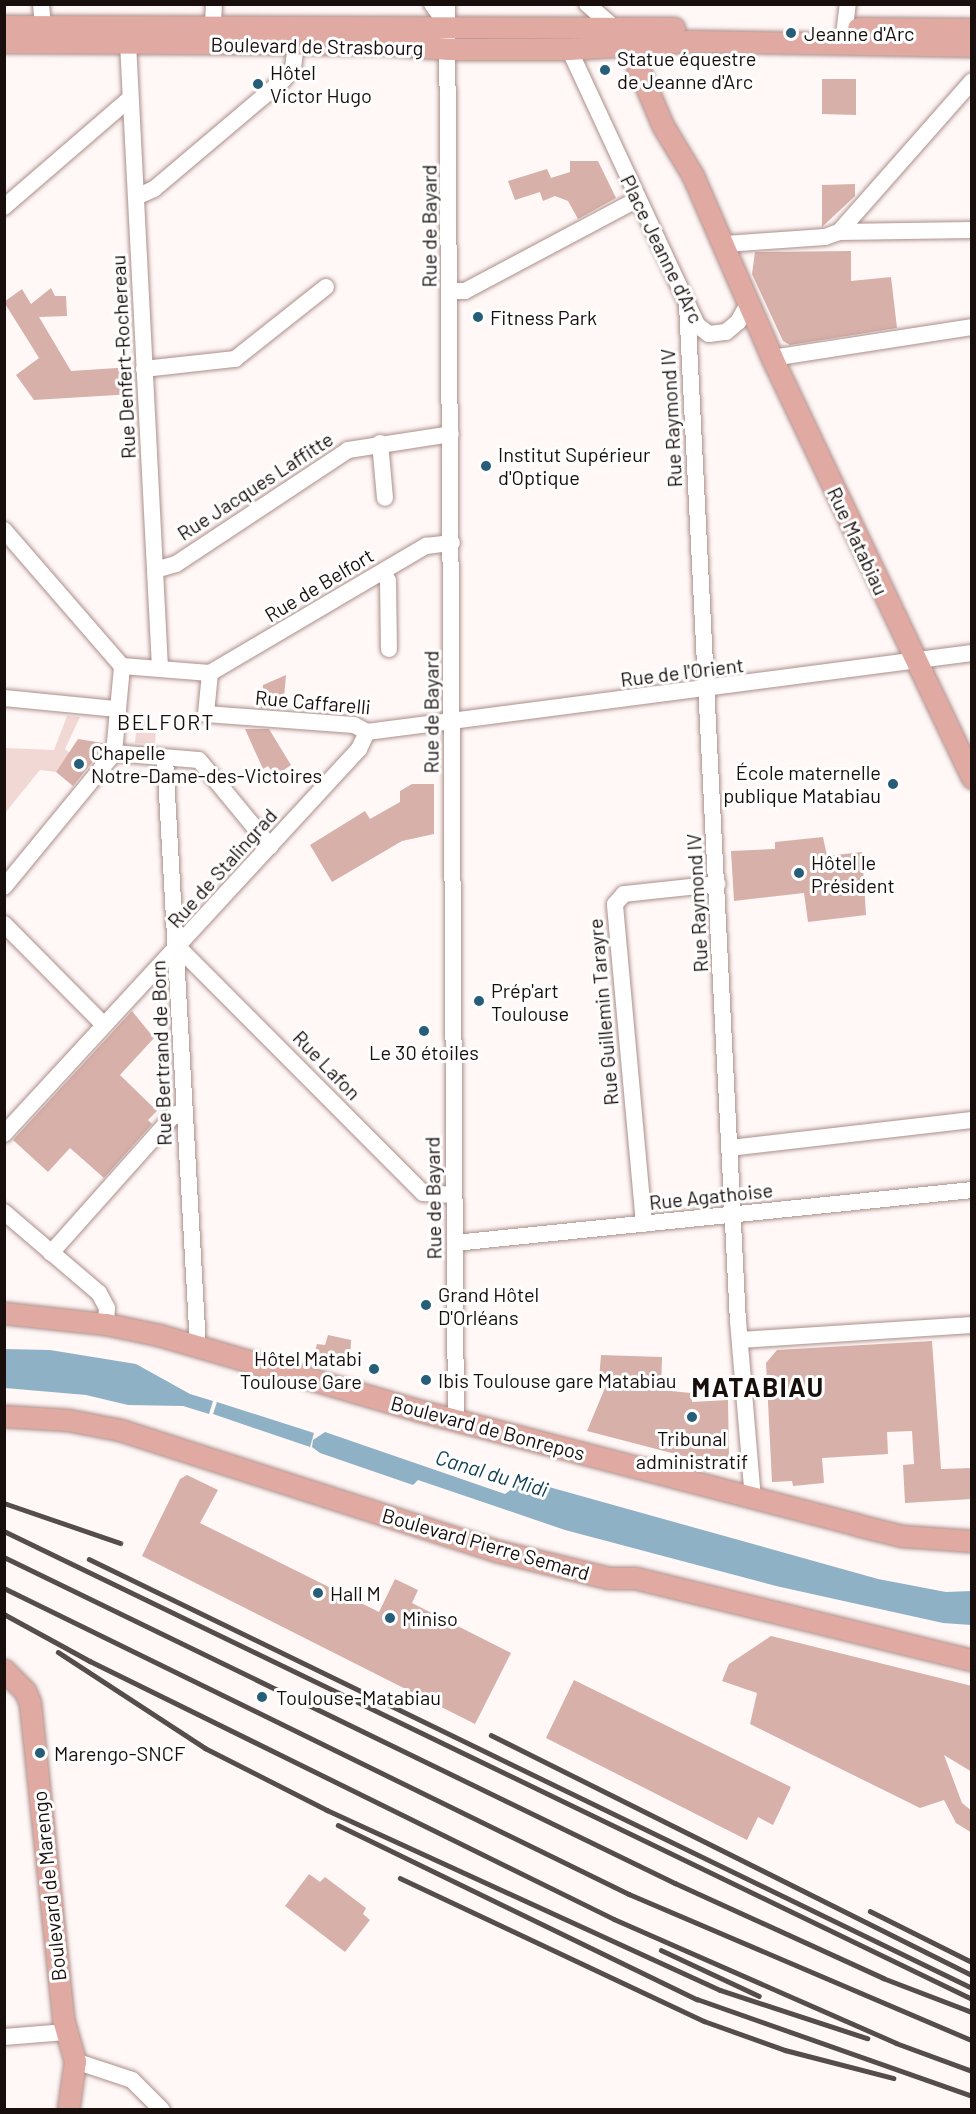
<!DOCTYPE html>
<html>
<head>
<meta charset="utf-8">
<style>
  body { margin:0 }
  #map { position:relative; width:976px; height:2114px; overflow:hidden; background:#fff8f7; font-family:Barlow,sans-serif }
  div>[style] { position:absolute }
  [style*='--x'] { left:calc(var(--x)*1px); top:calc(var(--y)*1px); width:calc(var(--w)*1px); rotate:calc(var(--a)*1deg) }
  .green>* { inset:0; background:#f2d8d4 }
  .water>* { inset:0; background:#8fb1c5 }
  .building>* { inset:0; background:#d7b0a9 }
  .roads { filter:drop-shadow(0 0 2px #ac8e89) drop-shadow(0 0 2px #ac8e89) }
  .minor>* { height:16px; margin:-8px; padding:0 8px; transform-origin:8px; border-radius:8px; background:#fff }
  .major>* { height:21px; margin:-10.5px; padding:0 10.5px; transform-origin:10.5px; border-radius:10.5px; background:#e0aaa3 }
  .rail>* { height:4.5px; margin:-2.25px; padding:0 2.25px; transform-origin:2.25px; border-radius:2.25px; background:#564d4b }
  .dots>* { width:16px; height:16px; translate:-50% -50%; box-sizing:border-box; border:3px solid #fff; border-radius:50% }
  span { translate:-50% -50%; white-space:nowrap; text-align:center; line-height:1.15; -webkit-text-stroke:6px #fff; paint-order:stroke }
  .poi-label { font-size:20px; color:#180e0c }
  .left { translate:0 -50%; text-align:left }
  .right { translate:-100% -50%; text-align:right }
  .street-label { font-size:20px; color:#180e0c }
  .neighbourhood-label { font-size:21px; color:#180e0c; letter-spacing:1.5px }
  .water-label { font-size:21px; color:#134157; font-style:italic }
  .district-label { font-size:26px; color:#180e0c; font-weight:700; letter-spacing:1.5px }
  .frame { position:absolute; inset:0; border:6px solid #180e0c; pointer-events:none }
</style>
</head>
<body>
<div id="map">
  <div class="green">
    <div style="clip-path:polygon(67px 716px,80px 717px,65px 749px,70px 753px,56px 772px,40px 770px,5px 813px,5px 748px,54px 750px)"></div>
    <div style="clip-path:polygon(137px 719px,149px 720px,149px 729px,156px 730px,155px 744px,135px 743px)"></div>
  </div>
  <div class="water">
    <div style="clip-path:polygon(4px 1349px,50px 1350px,136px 1364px,190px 1394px,213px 1401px,209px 1414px,183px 1406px,128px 1405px,86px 1395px,5px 1388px)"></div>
    <div style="clip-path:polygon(217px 1402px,314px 1433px,310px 1447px,213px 1414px)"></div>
    <div style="clip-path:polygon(325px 1432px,505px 1494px,524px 1480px,878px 1579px,946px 1592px,971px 1591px,971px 1625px,943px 1623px,776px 1586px,565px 1530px,418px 1480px,413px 1485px,320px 1453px,312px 1447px,313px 1440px)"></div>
  </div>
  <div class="building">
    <div style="clip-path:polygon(822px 79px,856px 79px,856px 115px,822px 114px)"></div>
    <div style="clip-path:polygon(570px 161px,598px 161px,616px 198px,578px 219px,568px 201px,555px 196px,543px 201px,540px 192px,515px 200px,508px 181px,547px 169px,551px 178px,570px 172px)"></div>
    <div style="clip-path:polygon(855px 184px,855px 196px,822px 227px,822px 185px)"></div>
    <div style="clip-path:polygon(851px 251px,851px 281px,891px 277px,897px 328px,790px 345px,783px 341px,752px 274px,755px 252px)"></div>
    <div style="clip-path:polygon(51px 288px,55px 296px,66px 296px,67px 316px,39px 317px,71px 371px,132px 367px,133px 394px,34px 400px,16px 375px,39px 358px,4px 302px,22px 289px,31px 304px)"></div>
    <div style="clip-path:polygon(286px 675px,283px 709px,261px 708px,263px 685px)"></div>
    <div style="clip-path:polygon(245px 729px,269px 729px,291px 765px,275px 776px,268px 766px,263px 769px)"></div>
    <div style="clip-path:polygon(78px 739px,103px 743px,102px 750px,73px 786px,56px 772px)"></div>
    <div style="clip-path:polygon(412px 784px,434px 784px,434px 834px,402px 841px,332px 882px,310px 845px,365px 811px,370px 819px,400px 802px,400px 791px)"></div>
    <div style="clip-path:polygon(823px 837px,827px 856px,862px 852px,866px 915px,808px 922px,804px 893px,734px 901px,731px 851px,775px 849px,775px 842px)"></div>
    <div style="clip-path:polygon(132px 1011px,154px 1038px,120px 1075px,157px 1111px,148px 1120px,152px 1124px,104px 1178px,70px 1148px,48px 1172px,13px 1140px)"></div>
    <div style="clip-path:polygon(328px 1335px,351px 1340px,350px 1366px,314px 1355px,317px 1344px,325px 1345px)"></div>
    <div style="clip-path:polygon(932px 1341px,941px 1469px,972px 1468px,972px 1499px,905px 1503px,903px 1465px,914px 1464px,912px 1431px,887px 1432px,888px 1454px,822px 1458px,824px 1483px,793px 1486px,792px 1481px,772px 1482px,766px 1363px,777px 1350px)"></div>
    <div style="clip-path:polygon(601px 1355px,662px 1357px,661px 1390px,691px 1393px,692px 1402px,728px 1400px,729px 1459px,714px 1464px,587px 1431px,607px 1383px,599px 1379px)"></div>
    <div style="clip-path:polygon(187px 1475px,218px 1490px,200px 1523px,379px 1612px,395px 1579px,418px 1590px,412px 1603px,511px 1653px,475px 1724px,142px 1556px,180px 1479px)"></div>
    <div style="clip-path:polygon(771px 1636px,972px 1686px,972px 1772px,944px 1755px,962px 1803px,972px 1811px,972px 1833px,956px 1823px,944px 1800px,920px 1808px,750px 1724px,757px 1693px,722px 1681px,729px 1664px)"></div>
    <div style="clip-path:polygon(574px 1680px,791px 1787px,773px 1825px,758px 1817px,747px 1840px,546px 1738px)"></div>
    <div style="clip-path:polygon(309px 1874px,320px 1882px,325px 1877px,366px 1908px,363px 1914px,370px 1920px,345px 1952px,285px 1906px)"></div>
  </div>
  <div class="roads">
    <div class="minor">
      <div style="--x:41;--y:4;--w:22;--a:85"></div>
      <div style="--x:432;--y:4;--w:27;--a:54"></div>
      <div style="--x:447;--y:4;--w:1416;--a:89.64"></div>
      <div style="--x:587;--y:4;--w:35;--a:41"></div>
      <div style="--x:213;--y:28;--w:24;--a:-88"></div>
      <div style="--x:128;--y:43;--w:626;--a:87.07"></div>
      <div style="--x:843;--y:43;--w:39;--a:-83"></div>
      <div style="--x:569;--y:49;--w:304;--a:65.1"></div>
      <div style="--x:697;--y:325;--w:15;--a:37"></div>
      <div style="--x:709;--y:334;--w:17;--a:-7"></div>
      <div style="--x:726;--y:332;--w:16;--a:-40"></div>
      <div style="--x:738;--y:322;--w:23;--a:-61"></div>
      <div style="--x:136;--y:197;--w:20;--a:-24"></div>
      <div style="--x:154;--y:189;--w:169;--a:-40.2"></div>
      <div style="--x:283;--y:80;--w:16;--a:-50"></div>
      <div style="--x:293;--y:68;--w:25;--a:-83"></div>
      <div style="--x:4;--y:207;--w:165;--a:-40.8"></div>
      <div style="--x:839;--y:232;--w:201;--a:-48.6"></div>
      <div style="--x:725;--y:244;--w:100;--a:-4"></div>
      <div style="--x:825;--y:237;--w:15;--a:-20"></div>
      <div style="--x:839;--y:232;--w:133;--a:-0.9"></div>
      <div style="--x:450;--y:291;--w:15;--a:0"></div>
      <div style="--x:465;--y:291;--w:196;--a:-28"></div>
      <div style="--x:687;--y:305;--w:1017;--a:87.13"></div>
      <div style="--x:738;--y:1321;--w:178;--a:85.2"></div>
      <div style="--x:772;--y:358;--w:202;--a:-8.8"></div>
      <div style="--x:144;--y:369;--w:92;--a:-6.3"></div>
      <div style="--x:235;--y:359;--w:116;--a:-38.4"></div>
      <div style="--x:380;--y:443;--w:55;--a:84.8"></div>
      <div style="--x:4;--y:530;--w:180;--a:49.1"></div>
      <div style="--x:155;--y:570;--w:22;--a:-16"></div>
      <div style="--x:176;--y:564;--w:206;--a:-33.5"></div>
      <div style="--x:348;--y:450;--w:104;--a:-8.8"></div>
      <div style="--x:383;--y:572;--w:10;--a:61"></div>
      <div style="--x:388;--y:581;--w:68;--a:89.2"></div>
      <div style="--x:210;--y:673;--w:41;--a:95.6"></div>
      <div style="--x:206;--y:714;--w:148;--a:4.3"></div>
      <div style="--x:354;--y:725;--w:15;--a:28"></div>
      <div style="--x:367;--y:732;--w:610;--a:-7.44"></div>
      <div style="--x:210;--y:673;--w:251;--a:-30.5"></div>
      <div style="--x:426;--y:546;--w:26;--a:-7"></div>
      <div style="--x:4;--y:698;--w:114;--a:5.6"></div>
      <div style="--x:114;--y:753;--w:85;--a:4.7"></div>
      <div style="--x:199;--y:760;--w:112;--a:50.5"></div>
      <div style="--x:114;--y:753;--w:87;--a:-84.7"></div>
      <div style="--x:122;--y:666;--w:88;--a:4.5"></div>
      <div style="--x:165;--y:758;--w:589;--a:86.79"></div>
      <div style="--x:4;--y:887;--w:173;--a:-50.6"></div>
      <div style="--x:4;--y:924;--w:142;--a:45.3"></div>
      <div style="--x:178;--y:947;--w:347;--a:45.1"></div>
      <div style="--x:423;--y:1193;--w:30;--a:4"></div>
      <div style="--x:4;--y:1134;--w:524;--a:-47.32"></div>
      <div style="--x:359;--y:749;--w:19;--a:-65"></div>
      <div style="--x:730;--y:1148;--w:244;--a:-6.6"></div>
      <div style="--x:4;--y:1212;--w:125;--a:40.5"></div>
      <div style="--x:99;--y:1293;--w:17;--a:62"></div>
      <div style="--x:107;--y:1308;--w:16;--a:94"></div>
      <div style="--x:644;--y:1224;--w:321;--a:-95.2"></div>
      <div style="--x:615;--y:904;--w:13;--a:-48"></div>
      <div style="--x:624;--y:894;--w:94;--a:-6.1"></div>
      <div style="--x:455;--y:1243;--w:520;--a:-5.85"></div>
      <div style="--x:51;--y:1253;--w:185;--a:-48.3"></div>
      <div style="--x:174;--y:1115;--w:11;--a:-22"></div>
      <div style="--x:740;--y:1340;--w:232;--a:-3.7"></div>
      <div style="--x:4;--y:2037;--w:62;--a:-4.6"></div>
      <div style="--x:75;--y:2061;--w:60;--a:18.4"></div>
      <div style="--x:132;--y:2080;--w:42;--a:45"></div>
    </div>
    <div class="major">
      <div style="--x:4;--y:26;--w:670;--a:0.17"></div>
      <div style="--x:858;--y:28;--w:114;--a:0.5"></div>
      <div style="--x:621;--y:37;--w:12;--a:48"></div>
      <div style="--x:629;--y:46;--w:87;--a:67"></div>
      <div style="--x:663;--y:126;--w:58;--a:59"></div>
      <div style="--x:693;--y:176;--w:198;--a:66.5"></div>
      <div style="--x:772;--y:358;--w:465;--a:64.5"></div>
      <div style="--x:4;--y:42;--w:381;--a:0.3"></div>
      <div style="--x:385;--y:44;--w:64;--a:4.5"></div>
      <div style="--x:449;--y:49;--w:120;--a:0"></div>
      <div style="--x:569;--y:49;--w:120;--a:-3.8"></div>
      <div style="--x:689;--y:41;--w:283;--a:1"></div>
      <div style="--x:4;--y:1313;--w:103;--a:6.2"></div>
      <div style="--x:106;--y:1324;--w:54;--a:11.7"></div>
      <div style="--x:159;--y:1335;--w:269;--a:16.2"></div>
      <div style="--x:417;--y:1410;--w:455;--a:14.6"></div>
      <div style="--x:857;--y:1525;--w:46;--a:13.7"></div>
      <div style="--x:902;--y:1536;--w:70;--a:4.1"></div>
      <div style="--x:4;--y:1416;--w:64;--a:3.6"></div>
      <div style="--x:68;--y:1420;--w:53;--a:10.9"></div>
      <div style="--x:120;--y:1430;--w:396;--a:17.8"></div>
      <div style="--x:497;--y:1551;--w:115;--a:13.6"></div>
      <div style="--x:609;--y:1578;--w:26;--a:0"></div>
      <div style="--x:635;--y:1578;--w:347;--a:13.7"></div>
      <div style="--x:4;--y:1670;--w:30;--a:45"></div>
      <div style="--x:25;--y:1691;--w:13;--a:67"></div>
      <div style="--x:30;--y:1703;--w:318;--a:84"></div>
      <div style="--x:63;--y:2019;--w:44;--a:74.1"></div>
      <div style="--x:75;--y:2061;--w:49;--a:98.1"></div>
    </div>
  </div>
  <div class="rail">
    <div style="--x:4;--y:1503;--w:123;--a:19"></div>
    <div style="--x:4;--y:1531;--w:1075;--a:25.8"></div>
    <div style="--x:4;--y:1557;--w:746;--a:25.91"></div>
    <div style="--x:675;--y:1883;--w:229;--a:24.5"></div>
    <div style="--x:883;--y:1978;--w:95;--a:20.9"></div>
    <div style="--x:89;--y:1559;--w:982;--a:25.91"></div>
    <div style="--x:4;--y:1588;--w:696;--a:26.09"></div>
    <div style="--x:629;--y:1894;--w:373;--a:23.1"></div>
    <div style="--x:4;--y:1614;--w:98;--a:28.7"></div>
    <div style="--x:90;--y:1661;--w:584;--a:26.21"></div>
    <div style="--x:614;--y:1919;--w:308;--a:23.7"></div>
    <div style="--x:896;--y:2043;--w:81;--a:20.2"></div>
    <div style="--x:58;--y:1652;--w:176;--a:33.1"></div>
    <div style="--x:205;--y:1748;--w:137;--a:26.9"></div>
    <div style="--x:327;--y:1810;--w:432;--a:24.6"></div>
    <div style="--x:720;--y:1990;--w:155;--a:18.1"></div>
    <div style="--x:491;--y:1735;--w:538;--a:26.52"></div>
    <div style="--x:338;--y:1825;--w:399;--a:25.9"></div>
    <div style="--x:697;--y:1999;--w:292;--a:19.4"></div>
    <div style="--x:400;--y:1878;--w:336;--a:25.2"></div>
    <div style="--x:704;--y:2021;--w:86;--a:19.7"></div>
    <div style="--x:785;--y:2050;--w:112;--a:14.5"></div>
    <div style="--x:870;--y:1911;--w:114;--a:26.6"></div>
    <div style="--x:661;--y:1950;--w:108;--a:25.1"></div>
  </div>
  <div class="dots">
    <div style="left:791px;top:33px;background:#265d78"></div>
    <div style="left:605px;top:70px;background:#265d78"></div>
    <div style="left:258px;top:84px;background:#265d78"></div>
    <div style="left:478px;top:317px;background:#265d78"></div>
    <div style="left:486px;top:466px;background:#265d78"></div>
    <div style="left:79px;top:764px;background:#265d78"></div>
    <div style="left:893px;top:784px;background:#265d78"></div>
    <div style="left:799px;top:873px;background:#265d78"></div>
    <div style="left:479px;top:1001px;background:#265d78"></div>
    <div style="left:424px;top:1031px;background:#265d78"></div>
    <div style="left:426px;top:1305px;background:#265d78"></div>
    <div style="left:374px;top:1369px;background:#265d78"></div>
    <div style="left:426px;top:1380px;background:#265d78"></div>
    <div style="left:692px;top:1417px;background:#265d78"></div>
    <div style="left:318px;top:1593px;background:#265d78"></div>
    <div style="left:390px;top:1618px;background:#265d78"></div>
    <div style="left:262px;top:1697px;background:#265d78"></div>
    <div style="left:40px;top:1753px;background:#265d78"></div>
  </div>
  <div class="poi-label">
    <span class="left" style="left:804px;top:33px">Jeanne d'Arc</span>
    <span class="left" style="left:617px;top:70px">Statue équestre<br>de Jeanne d'Arc</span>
    <span class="left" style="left:270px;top:84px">Hôtel<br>Victor Hugo</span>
    <span class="left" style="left:490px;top:317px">Fitness Park</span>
    <span class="left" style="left:498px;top:466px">Institut Supérieur<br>d'Optique</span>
    <span class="left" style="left:91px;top:764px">Chapelle<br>Notre-Dame-des-Victoires</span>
    <span class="right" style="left:881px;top:784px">École maternelle<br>publique Matabiau</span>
    <span class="left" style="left:811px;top:874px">Hôtel le<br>Président</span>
    <span class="left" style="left:491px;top:1002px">Prép'art<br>Toulouse</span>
    <span style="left:424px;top:1052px">Le 30 étoiles</span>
    <span class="left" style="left:438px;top:1306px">Grand Hôtel<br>D'Orléans</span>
    <span class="right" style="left:362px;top:1370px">Hôtel Matabi<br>Toulouse Gare</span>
    <span class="left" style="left:438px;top:1380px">Ibis Toulouse gare Matabiau</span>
    <span style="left:692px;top:1450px">Tribunal<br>administratif</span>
    <span class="left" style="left:330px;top:1593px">Hall M</span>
    <span class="left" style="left:402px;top:1618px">Miniso</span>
    <span class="left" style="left:276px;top:1697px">Toulouse-Matabiau</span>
    <span class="left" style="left:54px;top:1753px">Marengo-SNCF</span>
  </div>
  <div class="street-label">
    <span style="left:317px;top:46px;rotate:1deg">Boulevard de Strasbourg</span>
    <span style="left:429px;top:226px;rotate:-90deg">Rue de Bayard</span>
    <span style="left:662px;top:249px;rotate:64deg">Place Jeanne d'Arc</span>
    <span style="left:123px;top:357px;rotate:-93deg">Rue Denfert-Rochereau</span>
    <span style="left:671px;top:418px;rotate:-93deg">Rue Raymond IV</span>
    <span style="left:255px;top:486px;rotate:-33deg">Rue Jacques Laffitte</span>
    <span style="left:858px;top:541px;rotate:65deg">Rue Matabiau</span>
    <span style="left:319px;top:585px;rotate:-31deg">Rue de Belfort</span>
    <span style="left:682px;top:672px;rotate:-7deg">Rue de l'Orient</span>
    <span style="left:313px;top:702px;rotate:5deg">Rue Caffarelli</span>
    <span style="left:431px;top:712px;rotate:-90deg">Rue de Bayard</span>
    <span style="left:222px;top:868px;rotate:-48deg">Rue de Stalingrad</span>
    <span style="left:697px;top:903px;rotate:-93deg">Rue Raymond IV</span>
    <span style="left:603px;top:1012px;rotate:-95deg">Rue Guillemin Tarayre</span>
    <span style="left:161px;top:1053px;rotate:-92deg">Rue Bertrand de Born</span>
    <span style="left:327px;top:1065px;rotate:46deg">Rue Lafon</span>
    <span style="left:711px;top:1196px;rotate:-6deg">Rue Agathoise</span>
    <span style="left:433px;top:1198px;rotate:-91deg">Rue de Bayard</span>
    <span style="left:488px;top:1428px;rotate:15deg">Boulevard de Bonrepos</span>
    <span style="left:486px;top:1544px;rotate:16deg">Boulevard Pierre Semard</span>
    <span style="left:49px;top:1886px;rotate:-96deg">Boulevard de Marengo</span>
  </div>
  <div class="neighbourhood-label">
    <span style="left:166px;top:722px">BELFORT</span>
  </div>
  <div class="water-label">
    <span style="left:492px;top:1473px;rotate:17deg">Canal du Midi</span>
  </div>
  <div class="district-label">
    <span style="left:758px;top:1387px">MATABIAU</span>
  </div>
  <div class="frame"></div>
</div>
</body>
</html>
